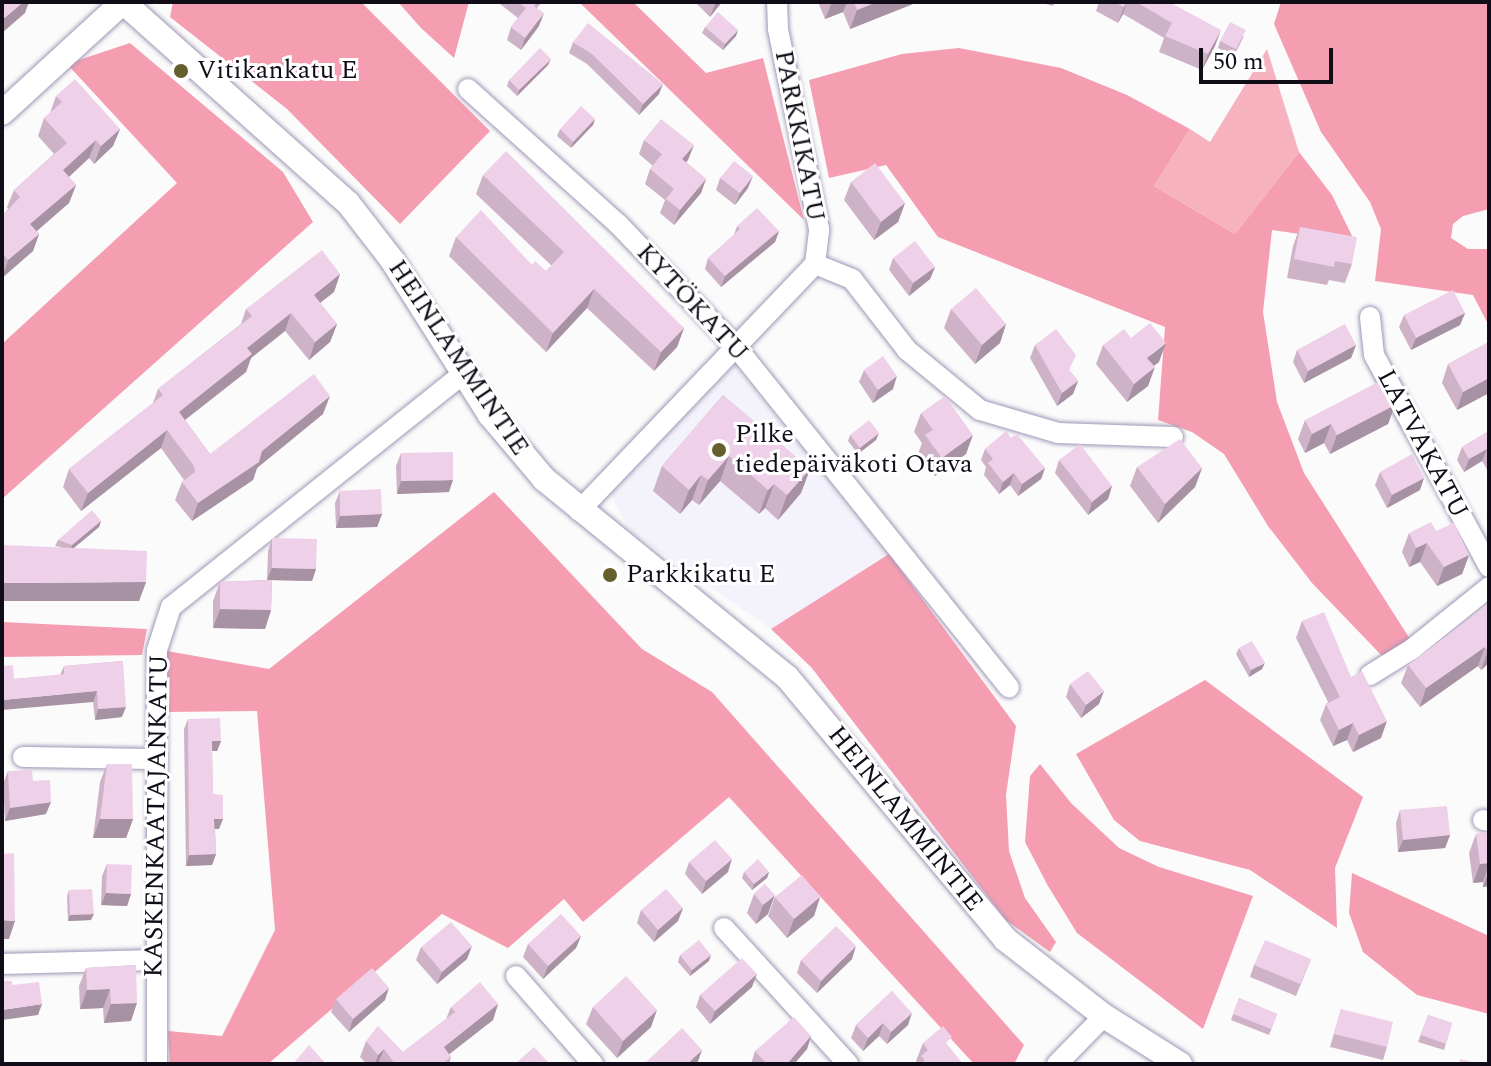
<!DOCTYPE html>
<html>
<head>
<meta charset="utf-8">
<style>
  body { margin:0 }
  #map { position:relative; width:1491px; height:1066px; overflow:hidden; background:#fbfbfb; font-family:Spectral,serif }
  div>[style] { position:absolute }
  [style*='--x'] { left:calc(var(--x)*1px); top:calc(var(--y)*1px); width:calc(var(--w)*1px); rotate:calc(var(--a)*1deg) }
  .built>* { inset:0; background:#f4f2fa }
  .green>* { inset:0; background:#f7b2c0 }
  .forest>* { inset:0; background:#f59eb1 }
  .roads { filter:drop-shadow(0 0 2px #a096b6) drop-shadow(0 0 2px #a096b6) }
  .minor>* { height:20px; margin:-10px; padding:0 10px; transform-origin:10px; border-radius:10px; background:#fff }
  .tertiary>* { height:24px; margin:-12px; padding:0 12px; transform-origin:12px; border-radius:12px; background:#fff }
  .wall>* { inset:0; background:#ceb3c8 }
  .shaded-wall>* { inset:0; background:#a792a3 }
  .building>* { inset:0; background:#efd0e9 }
  .dots>* { width:22px; height:22px; translate:-50% -50%; box-sizing:border-box; border:4px solid #fff; border-radius:50% }
  span { translate:-50% -50%; white-space:nowrap; text-align:center; line-height:1.15; -webkit-text-stroke:6px #fff; paint-order:stroke }
  .poi-label { font-size:26px; color:#110d18 }
  .left { translate:0 -50%; text-align:left }
  .street-label { font-size:26px; color:#110d18 }
  .frame { position:absolute; inset:0; border:4px solid #110d18; pointer-events:none }
  .scale { position:absolute; left:1199px; top:48px; width:134px; height:36px; box-sizing:border-box; border:4px solid #110d18; border-top:0; padding-left:10px; font-size:24px; line-height:28px; white-space:nowrap; color:#110d18; -webkit-text-stroke:6px #fff; paint-order:stroke }
</style>
</head>
<body>
<div id="map">
  <div class="built">
    <div style="clip-path:polygon(735px 366px,889px 554px,771px 629px,628px 530px,610px 491px)"></div>
  </div>
  <div class="green">
    <div style="clip-path:polygon(1267px 49px,1299px 152px,1235px 234px,1154px 186px,1190px 129px,1210px 142px)"></div>
  </div>
  <div class="forest">
    <div style="clip-path:polygon(173px 2px,361px 2px,490px 131px,400px 224px,287px 109px,170px 17px)"></div>
    <div style="clip-path:polygon(398px 2px,469px 2px,454px 58px,421px 28px)"></div>
    <div style="clip-path:polygon(579px 2px,633px 2px,706px 73px,763px 58px,804px 220px)"></div>
    <div style="clip-path:polygon(1281px 2px,1489px 2px,1489px 209px,1463px 216px,1453px 224px,1451px 238px,1468px 249px,1489px 249px,1489px 326px,1473px 295px,1375px 281px,1381px 229px,1370px 202px,1321px 132px,1274px 24px)"></div>
    <div style="clip-path:polygon(130px 43px,283px 172px,313px 222px,2px 499px,2px 344px,177px 183px,67px 64px)"></div>
    <div style="clip-path:polygon(959px 48px,1061px 68px,1127px 95px,1190px 129px,1154px 186px,1235px 234px,1299px 152px,1332px 195px,1355px 242px,1272px 230px,1263px 312px,1277px 402px,1304px 473px,1410px 639px,1385px 659px,1312px 583px,1268px 526px,1224px 454px,1192px 432px,1158px 420px,1165px 327px,938px 237px,886px 165px,829px 178px,809px 80px,902px 54px)"></div>
    <div style="clip-path:polygon(494px 492px,642px 649px,712px 692px,1024px 1045px,1014px 1064px,974px 1064px,729px 797px,583px 922px,564px 899px,508px 948px,442px 914px,268px 1064px,170px 1064px,168px 1031px,222px 1036px,275px 930px,257px 711px,168px 712px,167px 651px,269px 669px)"></div>
    <div style="clip-path:polygon(889px 554px,1016px 726px,1006px 795px,1009px 851px,1025px 898px,1056px 942px,1050px 952px,1006px 920px,811px 667px,771px 629px)"></div>
    <div style="clip-path:polygon(2px 622px,147px 629px,142px 655px,2px 657px)"></div>
    <div style="clip-path:polygon(1205px 680px,1363px 797px,1335px 868px,1337px 928px,1250px 870px,1140px 841px,1114px 820px,1076px 754px)"></div>
    <div style="clip-path:polygon(1040px 764px,1071px 803px,1119px 848px,1159px 867px,1253px 896px,1203px 1029px,1077px 933px,1048px 886px,1025px 842px,1030px 776px)"></div>
    <div style="clip-path:polygon(1352px 873px,1489px 936px,1489px 1014px,1417px 995px,1363px 952px,1349px 913px)"></div>
  </div>
  <div class="roads">
    <div class="minor">
      <div style="--x:468;--y:89;--w:202;--a:42"></div>
      <div style="--x:618;--y:224;--w:172;--a:46.2"></div>
      <div style="--x:737;--y:348;--w:435;--a:51.3"></div>
      <div style="--x:815;--y:264;--w:40;--a:22"></div>
      <div style="--x:852;--y:279;--w:90;--a:52.2"></div>
      <div style="--x:907;--y:350;--w:94;--a:39.4"></div>
      <div style="--x:980;--y:410;--w:81;--a:16.4"></div>
      <div style="--x:1058;--y:433;--w:115;--a:2"></div>
      <div style="--x:1370;--y:317;--w:38;--a:84"></div>
      <div style="--x:1374;--y:355;--w:241;--a:61.5"></div>
      <div style="--x:579;--y:511;--w:342;--a:-46.3"></div>
      <div style="--x:815;--y:264;--w:35;--a:-83"></div>
      <div style="--x:819;--y:229;--w:204;--a:-101.6"></div>
      <div style="--x:778;--y:29;--w:27;--a:-92"></div>
      <div style="--x:1370;--y:675;--w:49;--a:-31.8"></div>
      <div style="--x:1412;--y:649;--w:99;--a:-38.8"></div>
      <div style="--x:23;--y:757;--w:133;--a:0.9"></div>
      <div style="--x:1483;--y:820;--w:6;--a:9"></div>
      <div style="--x:724;--y:928;--w:184;--a:47.6"></div>
      <div style="--x:2;--y:964;--w:153;--a:-1.5"></div>
      <div style="--x:516;--y:976;--w:117;--a:48.8"></div>
      <div style="--x:157;--y:1064;--w:414;--a:-90"></div>
      <div style="--x:157;--y:650;--w:45;--a:-72"></div>
      <div style="--x:171;--y:607;--w:374;--a:-38.6"></div>
      <div style="--x:1057;--y:1064;--w:67;--a:-45.6"></div>
    </div>
    <div class="tertiary">
      <div style="--x:123;--y:2;--w:302;--a:41.8"></div>
      <div style="--x:348;--y:203;--w:72;--a:52.3"></div>
      <div style="--x:392;--y:260;--w:183;--a:57.7"></div>
      <div style="--x:490;--y:415;--w:84;--a:49.8"></div>
      <div style="--x:544;--y:479;--w:313;--a:39.2"></div>
      <div style="--x:787;--y:677;--w:341;--a:50.2"></div>
      <div style="--x:1005;--y:939;--w:125;--a:37.9"></div>
      <div style="--x:1104;--y:1016;--w:90;--a:32.3"></div>
      <div style="--x:2;--y:113;--w:164;--a:-42.5"></div>
    </div>
  </div>
  <div class="wall">
    <div style="clip-path:polygon(501px 2px,542px 2px,537px 8px,539px 26px,521px 50px,507px 40px,511px 27px,518px 18px,500px 4px)"></div>
    <div style="clip-path:polygon(695px 2px,722px 2px,710px 17px)"></div>
    <div style="clip-path:polygon(818px 2px,918px 2px,850px 29px,843px 12px,825px 19px)"></div>
    <div style="clip-path:polygon(1039px 2px,1055px 2px,1053px 6px)"></div>
    <div style="clip-path:polygon(1099px 2px,1169px 2px,1215px 46px,1202px 70px,1159px 52px,1164px 38px,1123px 14px,1118px 23px,1096px 11px)"></div>
    <div style="clip-path:polygon(705px 27px,736px 36px,723px 50px,702px 33px)"></div>
    <div style="clip-path:polygon(1244px 36px,1234px 56px,1218px 48px,1220px 41px)"></div>
    <div style="clip-path:polygon(573px 42px,659px 94px,639px 115px,587px 64px,569px 53px)"></div>
    <div style="clip-path:polygon(548px 65px,517px 96px,507px 86px,509px 80px)"></div>
    <div style="clip-path:polygon(56px 96px,120px 129px,113px 146px,94px 164px,89px 158px,69px 177px,76px 185px,69px 203px,37px 231px,39px 234px,33px 251px,2px 278px,2px 216px,8px 209px,7px 207px,14px 190px,54px 154px,38px 136px,44px 118px,50px 113px)"></div>
    <div style="clip-path:polygon(595px 119px,593px 125px,571px 148px,557px 136px,560px 129px)"></div>
    <div style="clip-path:polygon(644px 140px,688px 160px,686px 162px,706px 179px,701px 193px,674px 225px,660px 213px,665px 200px,645px 184px,650px 169px,653px 166px,639px 154px)"></div>
    <div style="clip-path:polygon(483px 175px,684px 328px,677px 347px,654px 371px,587px 308px,546px 352px,449px 256px,456px 237px,546px 271px,552px 266px,476px 194px)"></div>
    <div style="clip-path:polygon(720px 178px,748px 188px,735px 205px,716px 190px)"></div>
    <div style="clip-path:polygon(851px 182px,905px 203px,898px 222px,874px 240px,844px 200px)"></div>
    <div style="clip-path:polygon(737px 226px,779px 231px,775px 242px,721px 287px,705px 269px,708px 258px,734px 235px)"></div>
    <div style="clip-path:polygon(1300px 227px,1352px 264px,1345px 283px,1329px 280px,1327px 285px,1287px 278px,1293px 246px)"></div>
    <div style="clip-path:polygon(893px 258px,935px 267px,930px 279px,909px 296px,889px 270px)"></div>
    <div style="clip-path:polygon(340px 274px,334px 292px,320px 303px,337px 324px,330px 342px,309px 360px,285px 331px,251px 358px,246px 372px,185px 420px,210px 454px,323px 414px,257px 468px,253px 480px,192px 521px,175px 500px,182px 482px,184px 480px,161px 448px,81px 511px,63px 487px,69px 469px,153px 403px,158px 389px,241px 324px,246px 309px)"></div>
    <div style="clip-path:polygon(951px 309px,1006px 324px,1000px 343px,975px 364px,944px 328px)"></div>
    <div style="clip-path:polygon(1465px 313px,1460px 325px,1411px 350px,1399px 327px,1404px 315px)"></div>
    <div style="clip-path:polygon(1131px 338px,1159px 362px,1154px 366px,1148px 386px,1127px 402px,1096px 364px,1103px 345px)"></div>
    <div style="clip-path:polygon(1489px 342px,1489px 393px,1457px 410px,1442px 383px,1448px 364px)"></div>
    <div style="clip-path:polygon(1035px 345px,1070px 371px,1078px 381px,1073px 394px,1057px 406px,1030px 358px)"></div>
    <div style="clip-path:polygon(1356px 345px,1351px 358px,1304px 383px,1293px 362px,1297px 350px)"></div>
    <div style="clip-path:polygon(864px 370px,893px 389px,873px 403px,859px 382px)"></div>
    <div style="clip-path:polygon(723px 395px,810px 469px,801px 493px,778px 520px,765px 508px,759px 514px,720px 481px,699px 505px,692px 500px,680px 514px,653px 491px,662px 466px)"></div>
    <div style="clip-path:polygon(1395px 405px,1388px 424px,1330px 454px,1324px 443px,1305px 453px,1298px 439px,1305px 420px)"></div>
    <div style="clip-path:polygon(921px 413px,966px 454px,935px 476px,918px 454px,922px 443px,914px 432px)"></div>
    <div style="clip-path:polygon(1489px 431px,1489px 470px,1488px 471px,1482px 461px,1464px 472px,1457px 460px,1462px 447px)"></div>
    <div style="clip-path:polygon(850px 435px,876px 440px,858px 454px,848px 441px)"></div>
    <div style="clip-path:polygon(1011px 438px,1045px 468px,1041px 479px,1018px 496px,1010px 485px,999px 494px,984px 475px,986px 467px,981px 460px,985px 449px)"></div>
    <div style="clip-path:polygon(401px 453px,449px 492px,397px 494px,396px 466px)"></div>
    <div style="clip-path:polygon(1059px 460px,1112px 486px,1108px 499px,1088px 515px,1055px 473px)"></div>
    <div style="clip-path:polygon(1137px 467px,1202px 468px,1195px 487px,1158px 523px,1130px 486px)"></div>
    <div style="clip-path:polygon(1380px 472px,1420px 490px,1387px 508px,1375px 485px)"></div>
    <div style="clip-path:polygon(340px 491px,382px 514px,377px 527px,336px 528px,335px 503px)"></div>
    <div style="clip-path:polygon(101px 521px,99px 527px,74px 548px,146px 582px,139px 601px,60px 547px,55px 546px,58px 540px)"></div>
    <div style="clip-path:polygon(1436px 531px,1469px 555px,1462px 574px,1437px 586px,1420px 562px,1409px 567px,1402px 552px,1409px 533px)"></div>
    <div style="clip-path:polygon(272px 538px,316px 569px,312px 581px,272px 580px,271px 610px,265px 629px,213px 628px,213px 601px,220px 582px,267px 580px,268px 551px)"></div>
    <div style="clip-path:polygon(1489px 604px,1489px 663px,1481px 670px,1478px 666px,1420px 707px,1401px 683px,1408px 665px)"></div>
    <div style="clip-path:polygon(1302px 621px,1351px 677px,1381px 738px,1353px 752px,1347px 740px,1333px 746px,1320px 720px,1326px 704px,1328px 702px,1296px 638px)"></div>
    <div style="clip-path:polygon(1239px 648px,1262px 669px,1249px 677px,1236px 654px)"></div>
    <div style="clip-path:polygon(123px 661px,122px 717px,95px 720px,93px 702px,14px 679px,60px 675px,64px 666px)"></div>
    <div style="clip-path:polygon(1070px 684px,1099px 704px,1081px 718px,1066px 697px)"></div>
    <div style="clip-path:polygon(188px 719px,221px 741px,217px 751px,212px 751px,213px 794px,219px 829px,215px 829px,216px 854px,212px 865px,186px 866px,184px 729px)"></div>
    <div style="clip-path:polygon(107px 764px,133px 819px,126px 838px,93px 838px,100px 782px)"></div>
    <div style="clip-path:polygon(8px 771px,33px 781px,46px 814px,5px 821px,3px 784px)"></div>
    <div style="clip-path:polygon(1400px 810px,1450px 835px,1445px 848px,1398px 852px,1396px 823px)"></div>
    <div style="clip-path:polygon(1489px 832px,1489px 886px,1483px 887px,1483px 882px,1473px 883px,1469px 853px,1476px 834px)"></div>
    <div style="clip-path:polygon(689px 862px,728px 872px,702px 894px,685px 874px)"></div>
    <div style="clip-path:polygon(107px 864px,131px 894px,127px 906px,101px 905px,102px 876px)"></div>
    <div style="clip-path:polygon(744px 872px,769px 872px,767px 878px,752px 890px,742px 878px)"></div>
    <div style="clip-path:polygon(765px 884px,768px 914px,756px 924px,747px 913px,754px 894px)"></div>
    <div style="clip-path:polygon(69px 890px,91px 920px,68px 921px,67px 896px)"></div>
    <div style="clip-path:polygon(775px 897px,820px 897px,814px 916px,787px 938px,768px 916px)"></div>
    <div style="clip-path:polygon(683px 908px,678px 921px,654px 942px,637px 923px,641px 910px)"></div>
    <div style="clip-path:polygon(581px 936px,576px 948px,543px 979px,523px 957px,528px 944px)"></div>
    <div style="clip-path:polygon(421px 947px,467px 959px,437px 984px,416px 960px)"></div>
    <div style="clip-path:polygon(680px 955px,709px 961px,690px 976px,678px 962px)"></div>
    <div style="clip-path:polygon(852px 959px,817px 993px,797px 973px,801px 960px)"></div>
    <div style="clip-path:polygon(1311px 959px,1296px 996px,1250px 977px,1254px 965px)"></div>
    <div style="clip-path:polygon(136px 965px,131px 1021px,104px 1023px,103px 1008px,80px 1009px,79px 986px,86px 968px)"></div>
    <div style="clip-path:polygon(752px 987px,710px 1024px,696px 1007px,700px 995px)"></div>
    <div style="clip-path:polygon(892px 991px,908px 1025px,887px 1044px,879px 1036px,863px 1051px,851px 1038px,856px 1025px)"></div>
    <div style="clip-path:polygon(1239px 998px,1277px 1014px,1269px 1035px,1231px 1020px)"></div>
    <div style="clip-path:polygon(336px 999px,385px 1000px,349px 1032px,331px 1012px)"></div>
    <div style="clip-path:polygon(498px 1004px,493px 1020px,449px 1054px,451px 1057px,449px 1064px,367px 1064px,360px 1057px,366px 1041px,403px 1052px,446px 1019px,451px 1007px)"></div>
    <div style="clip-path:polygon(593px 1007px,651px 1027px,617px 1058px,586px 1024px)"></div>
    <div style="clip-path:polygon(1341px 1009px,1387px 1047px,1383px 1060px,1330px 1047px)"></div>
    <div style="clip-path:polygon(1428px 1015px,1452px 1023px,1444px 1050px,1418px 1042px)"></div>
    <div style="clip-path:polygon(811px 1036px,807px 1049px,794px 1064px,751px 1064px,755px 1051px)"></div>
    <div style="clip-path:polygon(923px 1043px,949px 1047px,961px 1062px,960px 1064px,918px 1064px,916px 1061px)"></div>
  </div>
  <div class="shaded-wall">
    <div style="clip-path:polygon(23px 2px,29px 2px,25px 13px,2px 33px,2px 20px)"></div>
    <div style="clip-path:polygon(717px 2px,722px 2px,710px 17px,715px 4px)"></div>
    <div style="clip-path:polygon(832px 2px,847px 2px,843px 12px,825px 19px)"></div>
    <div style="clip-path:polygon(877px 2px,918px 2px,850px 29px,857px 10px)"></div>
    <div style="clip-path:polygon(1127px 2px,1123px 14px,1118px 23px,1124px 7px)"></div>
    <div style="clip-path:polygon(544px 13px,539px 26px,521px 50px,525px 38px)"></div>
    <div style="clip-path:polygon(738px 30px,736px 36px,723px 50px,725px 44px)"></div>
    <div style="clip-path:polygon(1221px 30px,1215px 46px,1202px 70px,1208px 54px)"></div>
    <div style="clip-path:polygon(551px 59px,548px 65px,517px 96px,519px 90px)"></div>
    <div style="clip-path:polygon(663px 84px,659px 94px,639px 115px,643px 104px)"></div>
    <div style="clip-path:polygon(595px 119px,593px 125px,571px 148px,573px 142px)"></div>
    <div style="clip-path:polygon(120px 129px,113px 146px,94px 164px,101px 146px)"></div>
    <div style="clip-path:polygon(96px 140px,89px 158px,57px 188px,63px 170px)"></div>
    <div style="clip-path:polygon(694px 145px,688px 160px,677px 174px,682px 159px)"></div>
    <div style="clip-path:polygon(753px 176px,748px 188px,735px 205px,740px 193px)"></div>
    <div style="clip-path:polygon(706px 179px,701px 193px,674px 225px,680px 210px)"></div>
    <div style="clip-path:polygon(76px 185px,69px 203px,24px 242px,30px 224px)"></div>
    <div style="clip-path:polygon(905px 203px,898px 222px,874px 240px,881px 222px)"></div>
    <div style="clip-path:polygon(779px 231px,775px 242px,721px 287px,725px 276px)"></div>
    <div style="clip-path:polygon(39px 234px,33px 251px,2px 278px,8px 260px)"></div>
    <div style="clip-path:polygon(935px 267px,930px 279px,909px 296px,913px 283px)"></div>
    <div style="clip-path:polygon(340px 274px,334px 292px,307px 313px,314px 295px)"></div>
    <div style="clip-path:polygon(594px 289px,587px 308px,546px 352px,553px 333px)"></div>
    <div style="clip-path:polygon(291px 313px,285px 331px,251px 358px,246px 372px,172px 430px,179px 412px,247px 348px)"></div>
    <div style="clip-path:polygon(1465px 313px,1460px 325px,1411px 350px,1416px 338px)"></div>
    <div style="clip-path:polygon(337px 324px,330px 342px,309px 360px,315px 342px)"></div>
    <div style="clip-path:polygon(1006px 324px,1000px 343px,975px 364px,982px 345px)"></div>
    <div style="clip-path:polygon(684px 328px,677px 347px,654px 371px,661px 352px)"></div>
    <div style="clip-path:polygon(1166px 343px,1159px 362px,1140px 376px,1147px 358px)"></div>
    <div style="clip-path:polygon(1356px 345px,1351px 358px,1304px 383px,1308px 371px)"></div>
    <div style="clip-path:polygon(1155px 367px,1148px 386px,1127px 402px,1134px 384px)"></div>
    <div style="clip-path:polygon(897px 376px,893px 389px,873px 403px,878px 390px)"></div>
    <div style="clip-path:polygon(1489px 378px,1489px 393px,1457px 410px,1463px 392px)"></div>
    <div style="clip-path:polygon(1078px 381px,1073px 394px,1057px 406px,1062px 393px)"></div>
    <div style="clip-path:polygon(330px 396px,323px 414px,257px 468px,253px 480px,192px 521px,198px 503px)"></div>
    <div style="clip-path:polygon(1395px 405px,1388px 424px,1330px 454px,1337px 435px)"></div>
    <div style="clip-path:polygon(1331px 424px,1324px 443px,1305px 453px,1312px 434px)"></div>
    <div style="clip-path:polygon(167px 430px,161px 448px,81px 511px,88px 493px)"></div>
    <div style="clip-path:polygon(879px 433px,876px 440px,858px 454px,860px 448px)"></div>
    <div style="clip-path:polygon(973px 435px,966px 454px,935px 476px,942px 458px)"></div>
    <div style="clip-path:polygon(1487px 449px,1482px 461px,1464px 472px,1469px 459px)"></div>
    <div style="clip-path:polygon(729px 456px,720px 481px,699px 505px,708px 480px)"></div>
    <div style="clip-path:polygon(1045px 468px,1041px 479px,1018px 496px,1022px 484px)"></div>
    <div style="clip-path:polygon(1202px 468px,1195px 487px,1158px 523px,1165px 504px)"></div>
    <div style="clip-path:polygon(810px 469px,801px 493px,778px 520px,787px 495px)"></div>
    <div style="clip-path:polygon(1014px 473px,1010px 485px,999px 494px,1003px 482px)"></div>
    <div style="clip-path:polygon(701px 475px,692px 500px,680px 514px,689px 490px)"></div>
    <div style="clip-path:polygon(1424px 478px,1420px 490px,1387px 508px,1392px 495px)"></div>
    <div style="clip-path:polygon(453px 480px,449px 492px,397px 494px,401px 481px)"></div>
    <div style="clip-path:polygon(774px 484px,765px 508px,759px 514px,768px 490px)"></div>
    <div style="clip-path:polygon(1112px 486px,1108px 499px,1088px 515px,1092px 502px)"></div>
    <div style="clip-path:polygon(382px 514px,377px 527px,336px 528px,340px 516px)"></div>
    <div style="clip-path:polygon(101px 521px,99px 527px,70px 551px,72px 545px)"></div>
    <div style="clip-path:polygon(1427px 543px,1420px 562px,1409px 567px,1416px 548px)"></div>
    <div style="clip-path:polygon(1469px 555px,1462px 574px,1437px 586px,1444px 567px)"></div>
    <div style="clip-path:polygon(272px 568px,316px 569px,312px 581px,267px 580px)"></div>
    <div style="clip-path:polygon(146px 582px,139px 601px,2px 601px,2px 583px)"></div>
    <div style="clip-path:polygon(220px 609px,271px 610px,265px 629px,213px 628px)"></div>
    <div style="clip-path:polygon(1485px 647px,1478px 666px,1420px 707px,1426px 688px)"></div>
    <div style="clip-path:polygon(1489px 650px,1489px 663px,1481px 670px,1488px 651px)"></div>
    <div style="clip-path:polygon(1265px 663px,1262px 669px,1249px 677px,1251px 670px)"></div>
    <div style="clip-path:polygon(97px 691px,93px 702px,2px 710px,2px 700px)"></div>
    <div style="clip-path:polygon(1104px 691px,1099px 704px,1081px 718px,1086px 705px)"></div>
    <div style="clip-path:polygon(126px 707px,122px 717px,95px 720px,98px 709px)"></div>
    <div style="clip-path:polygon(1387px 721px,1381px 738px,1353px 752px,1359px 735px)"></div>
    <div style="clip-path:polygon(1353px 723px,1347px 740px,1333px 746px,1339px 730px)"></div>
    <div style="clip-path:polygon(212px 741px,221px 741px,217px 751px,208px 751px)"></div>
    <div style="clip-path:polygon(51px 802px,46px 814px,5px 821px,10px 808px)"></div>
    <div style="clip-path:polygon(100px 819px,133px 819px,126px 838px,93px 838px)"></div>
    <div style="clip-path:polygon(214px 819px,223px 819px,219px 829px,210px 829px)"></div>
    <div style="clip-path:polygon(1450px 835px,1445px 848px,1398px 852px,1403px 840px)"></div>
    <div style="clip-path:polygon(216px 854px,212px 865px,186px 866px,189px 855px)"></div>
    <div style="clip-path:polygon(732px 859px,728px 872px,702px 894px,706px 881px)"></div>
    <div style="clip-path:polygon(1489px 863px,1483px 882px,1473px 883px,1480px 864px)"></div>
    <div style="clip-path:polygon(1489px 871px,1489px 886px,1483px 887px)"></div>
    <div style="clip-path:polygon(769px 872px,767px 878px,752px 890px,754px 884px)"></div>
    <div style="clip-path:polygon(106px 893px,131px 894px,127px 906px,101px 905px)"></div>
    <div style="clip-path:polygon(775px 895px,768px 914px,756px 924px,763px 905px)"></div>
    <div style="clip-path:polygon(820px 897px,814px 916px,787px 938px,794px 919px)"></div>
    <div style="clip-path:polygon(683px 908px,678px 921px,654px 942px,658px 930px)"></div>
    <div style="clip-path:polygon(94px 914px,91px 920px,68px 921px,70px 915px)"></div>
    <div style="clip-path:polygon(2px 920px,15px 921px,9px 939px,2px 939px)"></div>
    <div style="clip-path:polygon(581px 936px,576px 948px,543px 979px,548px 966px)"></div>
    <div style="clip-path:polygon(472px 946px,467px 959px,437px 984px,442px 972px)"></div>
    <div style="clip-path:polygon(856px 946px,852px 959px,817px 993px,821px 981px)"></div>
    <div style="clip-path:polygon(711px 955px,709px 961px,690px 976px,692px 970px)"></div>
    <div style="clip-path:polygon(757px 974px,752px 987px,710px 1024px,715px 1011px)"></div>
    <div style="clip-path:polygon(389px 988px,385px 1000px,349px 1032px,353px 1019px)"></div>
    <div style="clip-path:polygon(110px 989px,103px 1008px,80px 1009px,87px 990px)"></div>
    <div style="clip-path:polygon(137px 1003px,131px 1021px,104px 1023px,111px 1004px)"></div>
    <div style="clip-path:polygon(42px 1004px,38px 1015px,2px 1020px,2px 1010px)"></div>
    <div style="clip-path:polygon(498px 1004px,493px 1020px,438px 1063px,444px 1047px)"></div>
    <div style="clip-path:polygon(657px 1010px,651px 1027px,617px 1058px,623px 1041px)"></div>
    <div style="clip-path:polygon(912px 1013px,908px 1025px,887px 1044px,891px 1032px)"></div>
    <div style="clip-path:polygon(883px 1023px,879px 1036px,863px 1051px,868px 1038px)"></div>
    <div style="clip-path:polygon(811px 1036px,807px 1049px,794px 1064px,787px 1064px)"></div>
    <div style="clip-path:polygon(384px 1049px,378px 1064px,375px 1064px,378px 1055px)"></div>
    <div style="clip-path:polygon(702px 1050px,697px 1064px,687px 1064px)"></div>
  </div>
  <div class="building">
    <div style="clip-path:polygon(2px 2px,23px 2px,2px 20px)"></div>
    <div style="clip-path:polygon(518px 2px,537px 2px,534px 6px,544px 13px,525px 38px,511px 27px,526px 8px)"></div>
    <div style="clip-path:polygon(854px 2px,877px 2px,857px 10px)"></div>
    <div style="clip-path:polygon(1114px 2px,1127px 2px,1124px 7px)"></div>
    <div style="clip-path:polygon(1136px 2px,1169px 2px,1221px 30px,1208px 54px,1165px 36px,1172px 23px)"></div>
    <div style="clip-path:polygon(718px 12px,738px 30px,725px 44px,705px 27px)"></div>
    <div style="clip-path:polygon(1230px 22px,1246px 30px,1236px 49px,1220px 41px)"></div>
    <div style="clip-path:polygon(588px 23px,663px 84px,643px 104px,591px 53px,573px 42px)"></div>
    <div style="clip-path:polygon(540px 48px,551px 59px,519px 90px,509px 80px)"></div>
    <div style="clip-path:polygon(75px 79px,120px 129px,101px 146px,96px 140px,63px 170px,76px 185px,30px 224px,39px 234px,8px 260px,2px 253px,2px 216px,20px 197px,14px 190px,67px 143px,44px 118px,62px 102px,56px 96px)"></div>
    <div style="clip-path:polygon(581px 106px,595px 119px,573px 142px,560px 129px)"></div>
    <div style="clip-path:polygon(661px 119px,694px 145px,682px 159px,706px 179px,680px 210px,666px 199px,674px 189px,650px 169px,662px 154px,644px 140px)"></div>
    <div style="clip-path:polygon(506px 151px,684px 328px,661px 352px,594px 289px,553px 333px,456px 237px,481px 210px,532px 265px,535px 261px,546px 271px,564px 252px,483px 175px)"></div>
    <div style="clip-path:polygon(734px 161px,753px 176px,740px 193px,720px 178px)"></div>
    <div style="clip-path:polygon(875px 163px,905px 203px,881px 222px,851px 182px)"></div>
    <div style="clip-path:polygon(757px 208px,779px 231px,725px 276px,708px 258px,740px 229px,737px 226px)"></div>
    <div style="clip-path:polygon(1300px 227px,1357px 237px,1352px 264px,1335px 261px,1334px 267px,1294px 259px)"></div>
    <div style="clip-path:polygon(915px 241px,935px 267px,913px 283px,893px 258px)"></div>
    <div style="clip-path:polygon(322px 250px,340px 274px,314px 295px,337px 324px,315px 342px,291px 313px,247px 348px,252px 354px,179px 412px,210px 454px,314px 374px,330px 396px,262px 451px,259px 462px,198px 503px,182px 482px,195px 472px,194px 466px,167px 430px,88px 493px,69px 469px,163px 395px,158px 389px,252px 316px,246px 309px)"></div>
    <div style="clip-path:polygon(976px 288px,1006px 324px,982px 345px,951px 309px)"></div>
    <div style="clip-path:polygon(1453px 290px,1465px 313px,1416px 338px,1404px 315px)"></div>
    <div style="clip-path:polygon(1150px 323px,1166px 343px,1147px 358px,1155px 367px,1134px 384px,1103px 345px,1124px 329px,1131px 338px)"></div>
    <div style="clip-path:polygon(1345px 324px,1356px 345px,1308px 371px,1297px 350px)"></div>
    <div style="clip-path:polygon(1056px 329px,1076px 355px,1069px 370px,1078px 381px,1062px 393px,1035px 345px)"></div>
    <div style="clip-path:polygon(1489px 342px,1489px 378px,1463px 392px,1448px 364px)"></div>
    <div style="clip-path:polygon(883px 356px,897px 376px,878px 390px,864px 370px)"></div>
    <div style="clip-path:polygon(1382px 380px,1395px 405px,1337px 435px,1331px 424px,1312px 434px,1305px 420px)"></div>
    <div style="clip-path:polygon(723px 395px,810px 469px,787px 495px,774px 484px,768px 490px,729px 456px,708px 480px,701px 475px,689px 490px,662px 466px)"></div>
    <div style="clip-path:polygon(945px 396px,973px 435px,942px 458px,925px 435px,933px 430px,921px 413px)"></div>
    <div style="clip-path:polygon(869px 420px,879px 433px,860px 448px,850px 435px)"></div>
    <div style="clip-path:polygon(1006px 431px,1011px 438px,1017px 434px,1045px 468px,1022px 484px,1014px 473px,1003px 482px,988px 463px,993px 459px,985px 449px)"></div>
    <div style="clip-path:polygon(1489px 431px,1489px 452px,1487px 449px,1469px 459px,1462px 447px)"></div>
    <div style="clip-path:polygon(1180px 439px,1202px 468px,1165px 504px,1137px 467px)"></div>
    <div style="clip-path:polygon(1080px 444px,1112px 486px,1092px 502px,1059px 460px)"></div>
    <div style="clip-path:polygon(453px 452px,453px 480px,401px 481px,401px 453px)"></div>
    <div style="clip-path:polygon(1412px 454px,1424px 478px,1392px 495px,1380px 472px)"></div>
    <div style="clip-path:polygon(381px 489px,382px 514px,340px 516px,340px 491px)"></div>
    <div style="clip-path:polygon(92px 510px,101px 521px,72px 545px,58px 540px)"></div>
    <div style="clip-path:polygon(1431px 522px,1436px 531px,1454px 523px,1469px 555px,1444px 567px,1427px 543px,1416px 548px,1409px 533px)"></div>
    <div style="clip-path:polygon(272px 538px,317px 539px,316px 569px,272px 568px)"></div>
    <div style="clip-path:polygon(2px 545px,147px 551px,146px 582px,2px 583px)"></div>
    <div style="clip-path:polygon(272px 580px,271px 610px,220px 609px,220px 582px)"></div>
    <div style="clip-path:polygon(1489px 604px,1489px 650px,1488px 651px,1485px 647px,1426px 688px,1408px 665px)"></div>
    <div style="clip-path:polygon(1324px 612px,1351px 677px,1362px 671px,1387px 721px,1359px 735px,1353px 723px,1339px 730px,1326px 704px,1340px 697px,1302px 621px)"></div>
    <div style="clip-path:polygon(1252px 641px,1265px 663px,1251px 670px,1239px 648px)"></div>
    <div style="clip-path:polygon(123px 661px,126px 707px,98px 709px,97px 691px,2px 700px,2px 666px,13px 665px,14px 679px,64px 674px,64px 666px)"></div>
    <div style="clip-path:polygon(1088px 671px,1104px 691px,1086px 705px,1070px 684px)"></div>
    <div style="clip-path:polygon(220px 718px,221px 741px,212px 741px,213px 794px,223px 795px,223px 819px,214px 819px,216px 854px,189px 855px,188px 719px)"></div>
    <div style="clip-path:polygon(107px 764px,132px 764px,133px 819px,100px 819px)"></div>
    <div style="clip-path:polygon(32px 770px,33px 781px,50px 780px,51px 802px,10px 808px,8px 771px)"></div>
    <div style="clip-path:polygon(1447px 806px,1450px 835px,1403px 840px,1400px 810px)"></div>
    <div style="clip-path:polygon(1489px 832px,1489px 863px,1480px 864px,1476px 834px)"></div>
    <div style="clip-path:polygon(715px 840px,732px 859px,706px 881px,689px 862px)"></div>
    <div style="clip-path:polygon(14px 853px,15px 921px,2px 920px,2px 854px)"></div>
    <div style="clip-path:polygon(758px 859px,769px 872px,754px 884px,744px 872px)"></div>
    <div style="clip-path:polygon(107px 864px,132px 865px,131px 894px,106px 893px)"></div>
    <div style="clip-path:polygon(802px 875px,820px 897px,794px 919px,775px 897px)"></div>
    <div style="clip-path:polygon(765px 884px,775px 895px,763px 905px,754px 894px)"></div>
    <div style="clip-path:polygon(92px 889px,94px 914px,70px 915px,69px 890px)"></div>
    <div style="clip-path:polygon(666px 889px,683px 908px,658px 930px,641px 910px)"></div>
    <div style="clip-path:polygon(561px 914px,581px 936px,548px 966px,528px 944px)"></div>
    <div style="clip-path:polygon(451px 922px,472px 946px,442px 972px,421px 947px)"></div>
    <div style="clip-path:polygon(836px 926px,856px 946px,821px 981px,801px 960px)"></div>
    <div style="clip-path:polygon(699px 940px,711px 955px,692px 970px,680px 955px)"></div>
    <div style="clip-path:polygon(1265px 940px,1311px 959px,1300px 984px,1254px 965px)"></div>
    <div style="clip-path:polygon(742px 958px,757px 974px,715px 1011px,700px 995px)"></div>
    <div style="clip-path:polygon(136px 965px,137px 1003px,111px 1004px,110px 989px,87px 990px,86px 968px)"></div>
    <div style="clip-path:polygon(372px 968px,389px 988px,353px 1019px,336px 999px)"></div>
    <div style="clip-path:polygon(626px 976px,657px 1010px,623px 1041px,593px 1007px)"></div>
    <div style="clip-path:polygon(2px 981px,12px 981px,12px 985px,39px 982px,42px 1004px,2px 1010px)"></div>
    <div style="clip-path:polygon(480px 982px,498px 1004px,444px 1047px,451px 1057px,442px 1064px,395px 1064px,384px 1049px,378px 1055px,366px 1041px,378px 1026px,403px 1052px,455px 1012px,451px 1007px)"></div>
    <div style="clip-path:polygon(892px 991px,912px 1013px,891px 1032px,883px 1023px,868px 1038px,856px 1025px)"></div>
    <div style="clip-path:polygon(1239px 998px,1277px 1014px,1271px 1029px,1233px 1014px)"></div>
    <div style="clip-path:polygon(1341px 1009px,1393px 1022px,1387px 1047px,1334px 1034px)"></div>
    <div style="clip-path:polygon(1428px 1015px,1452px 1023px,1446px 1044px,1421px 1035px)"></div>
    <div style="clip-path:polygon(794px 1017px,811px 1036px,787px 1064px,781px 1063px,780px 1064px,767px 1064px,755px 1051px)"></div>
    <div style="clip-path:polygon(943px 1026px,952px 1037px,946px 1043px,961px 1062px,958px 1064px,920px 1064px,925px 1060px,921px 1056px,928px 1050px,923px 1043px)"></div>
    <div style="clip-path:polygon(682px 1028px,702px 1050px,687px 1064px,644px 1064px)"></div>
    <div style="clip-path:polygon(309px 1045px,326px 1064px,293px 1064px)"></div>
    <div style="clip-path:polygon(534px 1047px,550px 1064px,515px 1064px)"></div>
    <div style="clip-path:polygon(1460px 1059px,1484px 1064px,1459px 1064px)"></div>
  </div>
  <div class="dots">
    <div style="left:181px;top:71px;background:#655f2c"></div>
    <div style="left:719px;top:450px;background:#655f2c"></div>
    <div style="left:610px;top:575px;background:#655f2c"></div>
  </div>
  <div class="poi-label">
    <span class="left" style="left:197px;top:71px">Vitikankatu E</span>
    <span class="left" style="left:735px;top:450px">Pilke<br>tiedepäiväkoti Otava</span>
    <span class="left" style="left:626px;top:575px">Parkkikatu E</span>
  </div>
  <div class="street-label">
    <span style="left:799px;top:136px;rotate:79deg">PARKKIKATU</span>
    <span style="left:692px;top:303px;rotate:47deg">KYTÖKATU</span>
    <span style="left:458px;top:358px;rotate:56deg">HEINLAMMINTIE</span>
    <span style="left:1422px;top:444px;rotate:62deg">LATVAKATU</span>
    <span style="left:157px;top:816px;rotate:-89deg">KASKENKAATAJANKATU</span>
    <span style="left:905px;top:819px;rotate:51deg">HEINLAMMINTIE</span>
  </div>
  <div class="frame"></div>
  <div class="scale">50 m</div>
</div>
</body>
</html>
